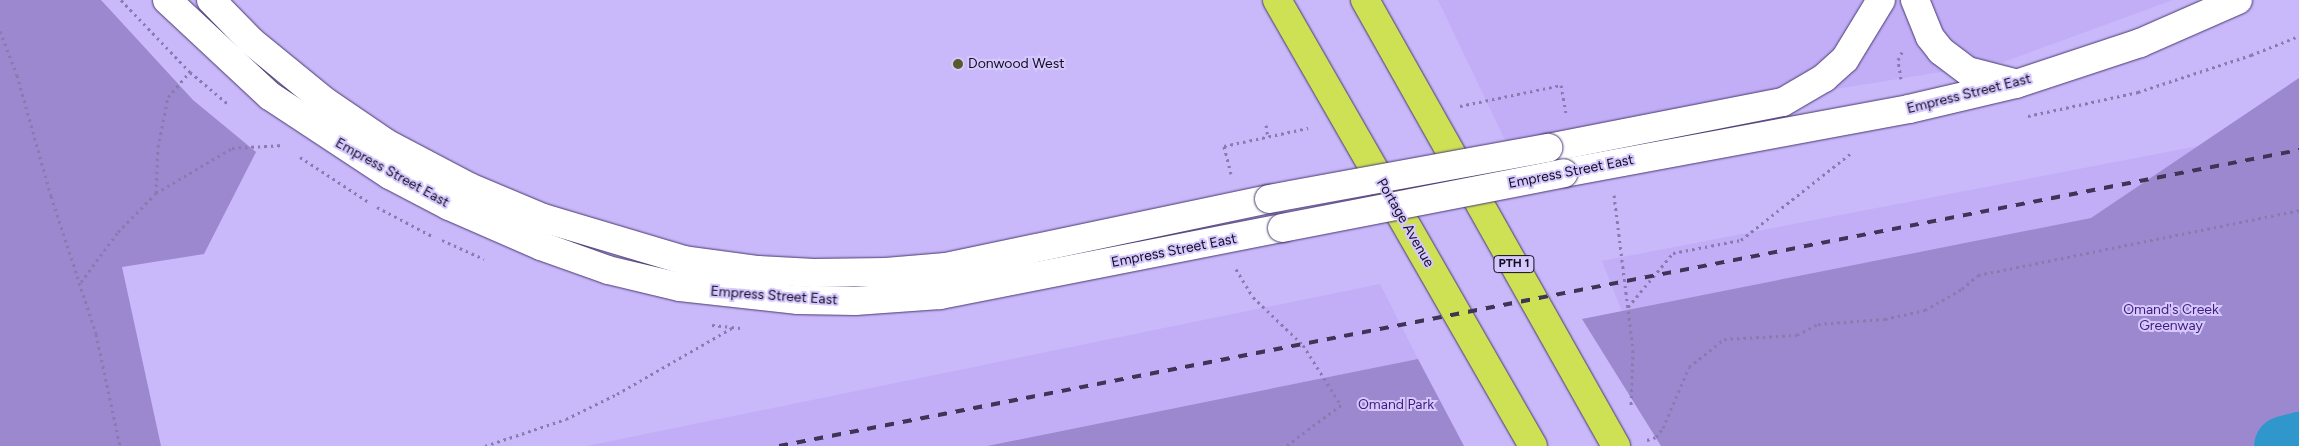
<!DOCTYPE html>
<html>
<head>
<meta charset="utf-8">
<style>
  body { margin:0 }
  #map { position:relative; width:2299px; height:446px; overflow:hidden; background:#c9b8fa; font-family:Figtree,sans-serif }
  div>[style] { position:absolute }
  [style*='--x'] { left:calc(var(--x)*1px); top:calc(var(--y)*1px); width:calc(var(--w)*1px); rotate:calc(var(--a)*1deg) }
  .built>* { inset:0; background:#c1aef7 }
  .green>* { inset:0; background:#9b88ce }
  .river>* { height:61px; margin:-30.5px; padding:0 30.5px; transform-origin:30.5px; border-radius:30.5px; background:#3097cc }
  .path>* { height:3px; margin-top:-1.5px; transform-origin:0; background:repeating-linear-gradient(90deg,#887bad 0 2.5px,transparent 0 6.5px) }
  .roads { filter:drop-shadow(0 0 1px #49386f) drop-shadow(0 0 1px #49386f) }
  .secondary>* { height:28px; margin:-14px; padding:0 14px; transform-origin:14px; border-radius:14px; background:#fff }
  .highway>* { height:28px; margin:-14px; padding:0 14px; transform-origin:14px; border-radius:14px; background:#cee053 }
  .rail>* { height:4px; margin-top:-2px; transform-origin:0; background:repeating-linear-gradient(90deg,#3e3456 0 9px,transparent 0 18px) }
  .bridges { filter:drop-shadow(0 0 1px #49386f) drop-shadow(0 0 1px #49386f) }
  .secondary-bridge>* { height:28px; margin:-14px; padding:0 14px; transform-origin:14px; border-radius:14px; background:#fff }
  .dots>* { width:14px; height:14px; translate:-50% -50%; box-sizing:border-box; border:2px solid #d5c8fd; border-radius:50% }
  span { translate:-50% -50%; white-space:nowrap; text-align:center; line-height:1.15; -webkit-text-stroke:4px #d5c8fd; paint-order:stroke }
  .shield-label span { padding:1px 4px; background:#d5c8fd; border:1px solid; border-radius:4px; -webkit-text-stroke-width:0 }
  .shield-label { font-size:12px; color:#130c23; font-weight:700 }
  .poi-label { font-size:14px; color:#130c23 }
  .left { translate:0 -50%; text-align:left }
  .street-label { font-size:14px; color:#130c23 }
  .park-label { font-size:14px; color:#431c7c }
</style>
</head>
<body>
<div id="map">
  <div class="built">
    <div style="clip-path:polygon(1438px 0,2173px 0,2003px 62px,1506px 142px)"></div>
    <div style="clip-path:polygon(2299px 78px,2299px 231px,1639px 355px,1602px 261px,2198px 146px)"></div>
    <div style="clip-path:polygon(1380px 284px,1418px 359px,987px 446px,587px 446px)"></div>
  </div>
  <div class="green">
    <div style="clip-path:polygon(0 0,101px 0,193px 100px,256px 152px,204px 254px,122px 267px,161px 446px,0 446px)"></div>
    <div style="clip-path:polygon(2299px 78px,2299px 446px,1661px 446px,1582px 319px,2091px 218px)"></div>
    <div style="clip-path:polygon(1418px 359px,1464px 446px,987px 446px)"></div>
  </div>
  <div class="river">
    <div style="--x:2284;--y:446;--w:16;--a:-15"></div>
  </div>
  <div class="path">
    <div style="--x:121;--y:0;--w:100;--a:46.2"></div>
    <div style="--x:190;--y:72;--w:50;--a:40.1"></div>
    <div style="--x:0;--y:31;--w:47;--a:68.9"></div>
    <div style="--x:17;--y:75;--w:126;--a:74.3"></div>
    <div style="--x:51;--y:196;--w:145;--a:71.9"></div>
    <div style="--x:96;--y:334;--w:115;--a:77.9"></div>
    <div style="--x:1901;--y:79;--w:19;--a:-99"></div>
    <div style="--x:1898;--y:60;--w:9;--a:-63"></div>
    <div style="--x:1460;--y:106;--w:103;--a:-11.7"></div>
    <div style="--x:1561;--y:85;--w:28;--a:80"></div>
    <div style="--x:2028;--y:116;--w:113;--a:-12.3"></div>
    <div style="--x:2138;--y:92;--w:119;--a:-18.1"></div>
    <div style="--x:2251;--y:55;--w:52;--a:-21.6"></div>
    <div style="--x:1266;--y:125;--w:12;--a:81"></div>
    <div style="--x:300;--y:157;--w:84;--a:33.3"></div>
    <div style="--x:1231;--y:174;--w:29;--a:-104"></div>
    <div style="--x:1224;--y:146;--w:86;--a:-12.1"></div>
    <div style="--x:156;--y:193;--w:88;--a:-30.6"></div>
    <div style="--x:232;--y:148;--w:52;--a:-3.3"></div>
    <div style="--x:1614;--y:195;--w:156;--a:83"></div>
    <div style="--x:1633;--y:350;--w:58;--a:92"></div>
    <div style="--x:377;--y:207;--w:64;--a:27.8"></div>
    <div style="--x:442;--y:240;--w:46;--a:24.3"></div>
    <div style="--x:1236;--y:269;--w:33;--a:59"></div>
    <div style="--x:1253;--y:297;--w:69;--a:43.8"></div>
    <div style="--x:1303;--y:345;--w:71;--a:57.7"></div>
    <div style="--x:1341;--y:405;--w:69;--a:143.3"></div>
    <div style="--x:81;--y:282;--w:62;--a:-53.5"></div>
    <div style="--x:118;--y:232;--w:54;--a:-45.7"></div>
    <div style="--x:156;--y:193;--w:46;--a:-87.5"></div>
    <div style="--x:158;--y:147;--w:51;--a:-78.7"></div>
    <div style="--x:168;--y:97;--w:33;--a:-49"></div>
    <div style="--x:1628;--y:307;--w:70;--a:-50.2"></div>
    <div style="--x:1673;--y:253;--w:69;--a:-10.8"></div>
    <div style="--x:1741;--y:240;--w:139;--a:-38.3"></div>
    <div style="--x:712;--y:325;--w:31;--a:6"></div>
    <div style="--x:1647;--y:440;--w:9;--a:-18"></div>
    <div style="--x:1656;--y:437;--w:11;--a:-52"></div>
    <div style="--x:1663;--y:428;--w:66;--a:-66.9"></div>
    <div style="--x:1689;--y:367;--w:45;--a:-38.7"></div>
    <div style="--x:1724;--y:339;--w:73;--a:-3.1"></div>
    <div style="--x:1797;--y:335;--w:24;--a:-28"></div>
    <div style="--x:1818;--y:324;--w:67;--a:-4.3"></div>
    <div style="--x:1885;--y:319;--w:41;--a:-12.7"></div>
    <div style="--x:1925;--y:310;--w:43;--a:-29.6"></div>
    <div style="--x:1962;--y:289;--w:21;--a:-41"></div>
    <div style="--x:1978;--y:275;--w:328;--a:-11.4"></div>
    <div style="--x:485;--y:446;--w:85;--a:-18.4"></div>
    <div style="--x:566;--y:419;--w:57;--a:-26.1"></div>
    <div style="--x:617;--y:394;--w:133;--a:-29.9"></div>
  </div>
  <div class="roads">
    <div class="secondary">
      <div style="--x:167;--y:0;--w:141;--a:43"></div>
      <div style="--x:270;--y:96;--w:144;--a:33.4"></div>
      <div style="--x:390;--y:175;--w:67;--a:27.7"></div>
      <div style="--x:449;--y:206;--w:100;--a:23.5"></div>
      <div style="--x:541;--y:246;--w:71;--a:19.7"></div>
      <div style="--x:608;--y:270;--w:74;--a:13.3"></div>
      <div style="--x:680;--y:287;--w:119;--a:6.3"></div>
      <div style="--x:798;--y:300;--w:57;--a:1"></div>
      <div style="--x:855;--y:301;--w:85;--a:-4"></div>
      <div style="--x:940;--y:295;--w:349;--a:-11.1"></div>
      <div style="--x:211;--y:0;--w:57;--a:45.7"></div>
      <div style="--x:251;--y:41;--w:93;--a:39.3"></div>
      <div style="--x:323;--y:100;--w:76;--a:34.3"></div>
      <div style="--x:386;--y:143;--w:94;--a:27.9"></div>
      <div style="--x:469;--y:187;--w:80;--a:22.7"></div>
      <div style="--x:543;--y:218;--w:147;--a:16.6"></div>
      <div style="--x:684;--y:260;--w:75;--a:7.7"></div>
      <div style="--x:758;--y:270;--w:56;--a:3.1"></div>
      <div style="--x:814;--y:273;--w:72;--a:-0.8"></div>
      <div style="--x:886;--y:272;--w:60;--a:-4.8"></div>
      <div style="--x:946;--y:267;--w:330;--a:-11.9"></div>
      <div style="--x:1915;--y:0;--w:40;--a:68"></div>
      <div style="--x:1930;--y:37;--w:18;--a:52"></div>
      <div style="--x:1941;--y:51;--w:34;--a:37"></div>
      <div style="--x:1968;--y:71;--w:48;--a:14.6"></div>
      <div style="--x:1548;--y:148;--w:239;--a:-11.1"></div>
      <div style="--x:1783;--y:102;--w:48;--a:-30.3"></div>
      <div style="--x:1824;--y:78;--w:28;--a:-42"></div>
      <div style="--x:1845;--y:59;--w:69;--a:-58.6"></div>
      <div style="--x:1564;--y:173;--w:351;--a:-10.5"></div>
      <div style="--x:1909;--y:109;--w:110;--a:-13.2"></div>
      <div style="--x:2016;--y:84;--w:131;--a:-18.3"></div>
      <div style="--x:2140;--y:43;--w:107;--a:-23.7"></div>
    </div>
    <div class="highway">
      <div style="--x:1277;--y:0;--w:514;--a:60.14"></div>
      <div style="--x:1365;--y:0;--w:512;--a:60.63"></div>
    </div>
  </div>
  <div class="rail">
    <div style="--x:779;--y:446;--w:1549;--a:-11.02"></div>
  </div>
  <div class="bridges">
    <div class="secondary-bridge">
      <div style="--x:1269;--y:199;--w:284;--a:-10.4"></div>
      <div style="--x:1282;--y:228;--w:287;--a:-11"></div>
    </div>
  </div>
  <div class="dots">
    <div style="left:958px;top:64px;background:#555c2a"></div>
  </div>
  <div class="shield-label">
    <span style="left:1514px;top:264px">PTH 1</span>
  </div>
  <div class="poi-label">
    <span class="left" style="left:968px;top:64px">Donwood West</span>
  </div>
  <div class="street-label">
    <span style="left:1969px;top:94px;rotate:-14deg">Empress Street East</span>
    <span style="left:1571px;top:172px;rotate:-11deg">Empress Street East</span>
    <span style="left:392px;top:173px;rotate:29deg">Empress Street East</span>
    <span style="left:1405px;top:223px;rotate:60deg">Portage Avenue</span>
    <span style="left:1174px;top:251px;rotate:-11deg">Empress Street East</span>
    <span style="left:774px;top:296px;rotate:4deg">Empress Street East</span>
  </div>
  <div class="park-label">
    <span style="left:2171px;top:318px">Omand's Creek<br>Greenway</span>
    <span style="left:1396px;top:405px">Omand Park</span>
  </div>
</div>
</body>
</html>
